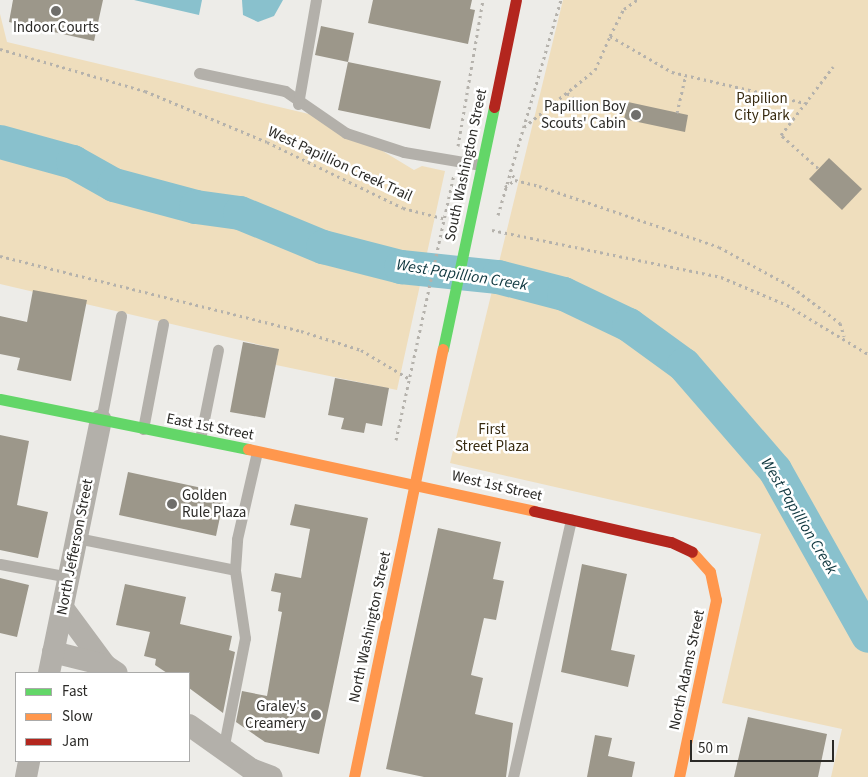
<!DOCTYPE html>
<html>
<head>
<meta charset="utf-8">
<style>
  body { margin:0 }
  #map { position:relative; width:868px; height:777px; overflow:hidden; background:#edece8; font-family:"Source Sans 3",sans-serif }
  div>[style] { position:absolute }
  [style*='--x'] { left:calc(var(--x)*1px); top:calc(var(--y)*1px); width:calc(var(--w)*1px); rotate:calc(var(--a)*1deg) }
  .green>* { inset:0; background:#efdebd }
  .water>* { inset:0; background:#89c1cd }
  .river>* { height:34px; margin:-17px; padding:0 17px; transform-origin:17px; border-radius:17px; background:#89c1cd }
  .building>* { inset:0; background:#9c978a }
  .path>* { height:3px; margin-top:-1.5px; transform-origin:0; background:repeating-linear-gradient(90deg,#b5b2ac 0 2.5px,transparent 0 6.5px) }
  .lane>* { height:11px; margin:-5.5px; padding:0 5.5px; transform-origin:5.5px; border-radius:5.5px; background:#b3b0aa }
  .street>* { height:22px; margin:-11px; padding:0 11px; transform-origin:11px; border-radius:11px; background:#b3b0aa }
  .fast>* { height:11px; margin:-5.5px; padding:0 5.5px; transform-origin:5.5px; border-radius:5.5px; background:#63d668 }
  .slow>* { height:11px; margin:-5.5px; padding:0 5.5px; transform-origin:5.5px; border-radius:5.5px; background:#ff974d }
  .jam>* { height:11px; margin:-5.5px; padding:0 5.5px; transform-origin:5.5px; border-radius:5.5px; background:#b3261e }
  .dots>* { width:14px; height:14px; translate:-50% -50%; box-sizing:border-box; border:2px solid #fff; border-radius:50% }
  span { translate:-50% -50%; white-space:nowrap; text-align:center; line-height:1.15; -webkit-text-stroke:5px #fff; paint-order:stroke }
  .poi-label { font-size:15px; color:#2b2a27 }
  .right { translate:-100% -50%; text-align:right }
  .left { translate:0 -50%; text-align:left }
  .park-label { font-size:15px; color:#372a10 }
  .street-label { font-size:15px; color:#2b2a27 }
  .water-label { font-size:16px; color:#0e363e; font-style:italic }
  .legend { position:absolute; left:15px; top:672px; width:175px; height:90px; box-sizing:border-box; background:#fff; border:1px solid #aaaaa9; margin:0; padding:6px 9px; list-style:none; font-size:15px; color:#2b2a27 }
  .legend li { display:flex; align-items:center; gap:10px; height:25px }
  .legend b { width:25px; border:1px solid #aaaaa9 }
  .scale { position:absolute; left:690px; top:740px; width:144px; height:22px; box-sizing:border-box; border:2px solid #2b2a27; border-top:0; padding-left:6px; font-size:15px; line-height:18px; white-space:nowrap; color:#2b2a27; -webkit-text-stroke:4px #fff; paint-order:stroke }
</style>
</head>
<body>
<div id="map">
  <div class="green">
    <div style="clip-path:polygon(563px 0,868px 0,868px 777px,831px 777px,842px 729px,722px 703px,761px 534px,450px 463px)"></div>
    <div style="clip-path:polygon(0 14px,7px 42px,330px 119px,414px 170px,422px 166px,445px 171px,397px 390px,276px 365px,278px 349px,0 284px)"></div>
  </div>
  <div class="water">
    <div style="clip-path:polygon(134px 0,202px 0,199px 15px)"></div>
    <div style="clip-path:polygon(242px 0,283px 0,274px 16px,258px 22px,243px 15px)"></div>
  </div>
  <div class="river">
    <div style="--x:0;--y:142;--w:76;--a:15.3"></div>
    <div style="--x:73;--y:162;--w:47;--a:29.3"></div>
    <div style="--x:114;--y:185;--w:85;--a:15"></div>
    <div style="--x:196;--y:207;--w:44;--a:7.8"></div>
    <div style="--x:240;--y:213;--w:90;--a:22.3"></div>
    <div style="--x:323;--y:247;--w:81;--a:14.4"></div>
    <div style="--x:401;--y:267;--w:98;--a:5.9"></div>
    <div style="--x:498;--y:277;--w:68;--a:14.4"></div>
    <div style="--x:564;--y:294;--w:72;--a:25.5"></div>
    <div style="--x:629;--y:325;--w:68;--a:36"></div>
    <div style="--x:684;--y:365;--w:139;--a:49.1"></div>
    <div style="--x:775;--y:470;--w:190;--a:60.7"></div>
  </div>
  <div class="building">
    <div style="clip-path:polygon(13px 0,103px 0,94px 41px,9px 22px)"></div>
    <div style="clip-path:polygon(373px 0,472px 0,470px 9px,475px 10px,468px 44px,368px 23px)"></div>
    <div style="clip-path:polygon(321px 26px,354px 33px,348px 62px,315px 55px)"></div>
    <div style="clip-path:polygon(348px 62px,441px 81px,430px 129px,338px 110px)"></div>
    <div style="clip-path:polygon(628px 102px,688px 115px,685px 132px,624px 119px)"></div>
    <div style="clip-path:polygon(829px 158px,862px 189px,842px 210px,809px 179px)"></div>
    <div style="clip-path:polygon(33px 290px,87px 300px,71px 381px,17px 370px,20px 358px,0 354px,0 316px,27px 322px)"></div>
    <div style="clip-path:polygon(243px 342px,279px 349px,265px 418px,230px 412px)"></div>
    <div style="clip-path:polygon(335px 378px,389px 388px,382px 426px,366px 423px,364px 433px,341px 429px,344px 418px,328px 415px)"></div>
    <div style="clip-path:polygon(0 435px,29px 441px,17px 505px,48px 512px,38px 558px,0 550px)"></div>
    <div style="clip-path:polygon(128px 472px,225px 493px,216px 536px,119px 515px)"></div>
    <div style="clip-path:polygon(295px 504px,368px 518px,319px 754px,265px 742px,236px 722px,242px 691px,267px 696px,282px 612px,278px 611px,281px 593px,271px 591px,275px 573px,301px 578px,310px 529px,290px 525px)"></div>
    <div style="clip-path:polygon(438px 528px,501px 542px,493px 579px,504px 581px,496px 620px,484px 618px,471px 675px,483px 678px,475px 714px,513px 723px,506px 777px,424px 777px,386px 769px)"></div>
    <div style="clip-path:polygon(582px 564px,627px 574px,611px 650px,635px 655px,628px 687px,561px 672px)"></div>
    <div style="clip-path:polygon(0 578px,29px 585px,17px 637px,0 633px)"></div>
    <div style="clip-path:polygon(125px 584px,186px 597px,180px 624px,232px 636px,229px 650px,235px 652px,223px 713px,189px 688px,189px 673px,167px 673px,155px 665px,156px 659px,144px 656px,150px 632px,116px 625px)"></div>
    <div style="clip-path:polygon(748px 717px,827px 734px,818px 777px,734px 777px)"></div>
    <div style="clip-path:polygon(595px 735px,612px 738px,608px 756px,635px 762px,632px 777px,587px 777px)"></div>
  </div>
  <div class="path">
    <div style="--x:610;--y:36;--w:30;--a:-63"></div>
    <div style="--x:624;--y:9;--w:16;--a:-35"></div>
    <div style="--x:0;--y:49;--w:151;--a:16.2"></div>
    <div style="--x:145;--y:91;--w:132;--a:22.7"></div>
    <div style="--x:267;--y:142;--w:151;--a:25.9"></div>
    <div style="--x:403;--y:208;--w:44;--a:14.3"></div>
    <div style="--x:567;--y:93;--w:13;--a:39"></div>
    <div style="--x:577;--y:101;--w:50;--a:11.5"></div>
    <div style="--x:677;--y:113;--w:39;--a:-77"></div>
    <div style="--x:524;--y:127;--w:91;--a:-38.8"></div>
    <div style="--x:595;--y:70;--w:37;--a:-66"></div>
    <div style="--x:610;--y:36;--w:72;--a:30.1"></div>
    <div style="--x:672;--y:72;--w:141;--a:13.1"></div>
    <div style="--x:458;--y:146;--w:148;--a:-80.3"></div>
    <div style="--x:818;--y:168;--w:50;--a:-138.3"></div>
    <div style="--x:781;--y:135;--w:86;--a:-52.6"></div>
    <div style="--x:510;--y:169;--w:12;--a:66"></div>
    <div style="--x:505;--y:187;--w:12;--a:-35"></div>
    <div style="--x:515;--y:180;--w:25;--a:14"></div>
    <div style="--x:539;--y:186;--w:190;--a:18.7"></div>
    <div style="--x:719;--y:247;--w:83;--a:28.7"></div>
    <div style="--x:792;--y:287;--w:60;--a:36.9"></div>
    <div style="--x:840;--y:323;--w:14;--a:73"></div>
    <div style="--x:498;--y:215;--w:224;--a:-73.7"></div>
    <div style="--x:492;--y:230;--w:234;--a:11.6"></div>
    <div style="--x:721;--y:277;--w:72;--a:23"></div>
    <div style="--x:787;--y:305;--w:95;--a:31.2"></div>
    <div style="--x:0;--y:256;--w:310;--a:14"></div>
    <div style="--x:301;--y:331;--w:63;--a:17.6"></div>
    <div style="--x:361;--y:350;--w:55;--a:30.8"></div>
    <div style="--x:396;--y:440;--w:271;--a:-77.7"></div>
  </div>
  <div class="lane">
    <div style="--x:199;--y:73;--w:88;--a:11.8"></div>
    <div style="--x:285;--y:91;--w:74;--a:34.5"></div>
    <div style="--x:346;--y:133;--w:61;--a:18.1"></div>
    <div style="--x:404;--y:152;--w:78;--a:9.6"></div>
    <div style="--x:298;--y:104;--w:106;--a:-80.2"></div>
    <div style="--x:101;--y:420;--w:106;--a:-79.1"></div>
    <div style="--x:143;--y:429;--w:107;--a:-79.2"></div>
    <div style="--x:200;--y:439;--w:91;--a:-78.6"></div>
    <div style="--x:77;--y:538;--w:161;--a:11.4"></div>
    <div style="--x:0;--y:564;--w:70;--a:10.7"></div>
    <div style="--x:223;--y:750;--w:114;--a:-78.9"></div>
    <div style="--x:245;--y:638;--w:69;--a:-98.4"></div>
    <div style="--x:235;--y:570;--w:31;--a:-86"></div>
    <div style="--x:237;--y:539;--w:89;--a:-77.1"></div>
    <div style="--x:513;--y:777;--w:264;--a:-77.3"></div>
  </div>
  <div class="street">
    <div style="--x:63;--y:608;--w:71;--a:53.6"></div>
    <div style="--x:105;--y:665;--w:14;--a:34"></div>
    <div style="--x:53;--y:652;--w:54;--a:14"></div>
    <div style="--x:49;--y:673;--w:258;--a:-78.4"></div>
    <div style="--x:189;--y:725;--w:76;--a:35.4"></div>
    <div style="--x:251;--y:769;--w:22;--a:21"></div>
    <div style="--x:26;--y:777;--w:16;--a:-79"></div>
  </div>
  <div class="fast">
    <div style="--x:443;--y:349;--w:247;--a:-78.1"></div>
    <div style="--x:0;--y:399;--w:253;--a:11.4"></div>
  </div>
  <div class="slow">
    <div style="--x:248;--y:449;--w:293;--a:12.2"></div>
    <div style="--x:354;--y:777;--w:437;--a:-78.3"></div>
    <div style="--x:679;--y:777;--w:181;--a:-78.2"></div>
    <div style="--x:716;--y:600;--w:29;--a:-102"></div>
    <div style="--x:710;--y:572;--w:27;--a:-132"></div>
  </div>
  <div class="jam">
    <div style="--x:494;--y:107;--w:109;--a:-78.4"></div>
    <div style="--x:534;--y:511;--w:140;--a:12.8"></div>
    <div style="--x:671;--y:542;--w:23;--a:25"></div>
  </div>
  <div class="dots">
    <div style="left:56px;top:11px;background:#6f6e6b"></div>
    <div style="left:636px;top:115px;background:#6f6e6b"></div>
    <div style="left:172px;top:504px;background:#6f6e6b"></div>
    <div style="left:316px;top:715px;background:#6f6e6b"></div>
  </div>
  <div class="poi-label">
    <span style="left:56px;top:28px">Indoor Courts</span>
    <span class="right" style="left:626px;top:115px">Papillion Boy<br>Scouts' Cabin</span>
    <span class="left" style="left:182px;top:504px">Golden<br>Rule Plaza</span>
    <span class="right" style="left:306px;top:715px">Graley's<br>Creamery</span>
  </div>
  <div class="park-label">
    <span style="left:762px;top:107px">Papilion<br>City Park</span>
    <span style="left:492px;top:438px">First<br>Street Plaza</span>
  </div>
  <div class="street-label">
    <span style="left:340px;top:164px;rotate:25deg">West Papillion Creek Trail</span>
    <span style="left:466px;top:165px;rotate:-78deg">South Washington Street</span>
    <span style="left:210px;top:427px;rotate:11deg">East 1st Street</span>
    <span style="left:497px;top:486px;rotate:13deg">West 1st Street</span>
    <span style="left:75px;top:547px;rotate:-79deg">North Jefferson Street</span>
    <span style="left:370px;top:627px;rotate:-78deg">North Washington Street</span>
    <span style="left:687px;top:670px;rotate:-78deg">North Adams Street</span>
  </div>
  <div class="water-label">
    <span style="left:462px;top:275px;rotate:9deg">West Papillion Creek</span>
    <span style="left:799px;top:516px;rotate:59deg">West Papillion Creek</span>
  </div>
  <ul class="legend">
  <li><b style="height:6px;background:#63d668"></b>Fast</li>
  <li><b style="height:6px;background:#ff974d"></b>Slow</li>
  <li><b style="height:6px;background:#b3261e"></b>Jam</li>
  </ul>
  <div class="scale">50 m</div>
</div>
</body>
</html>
